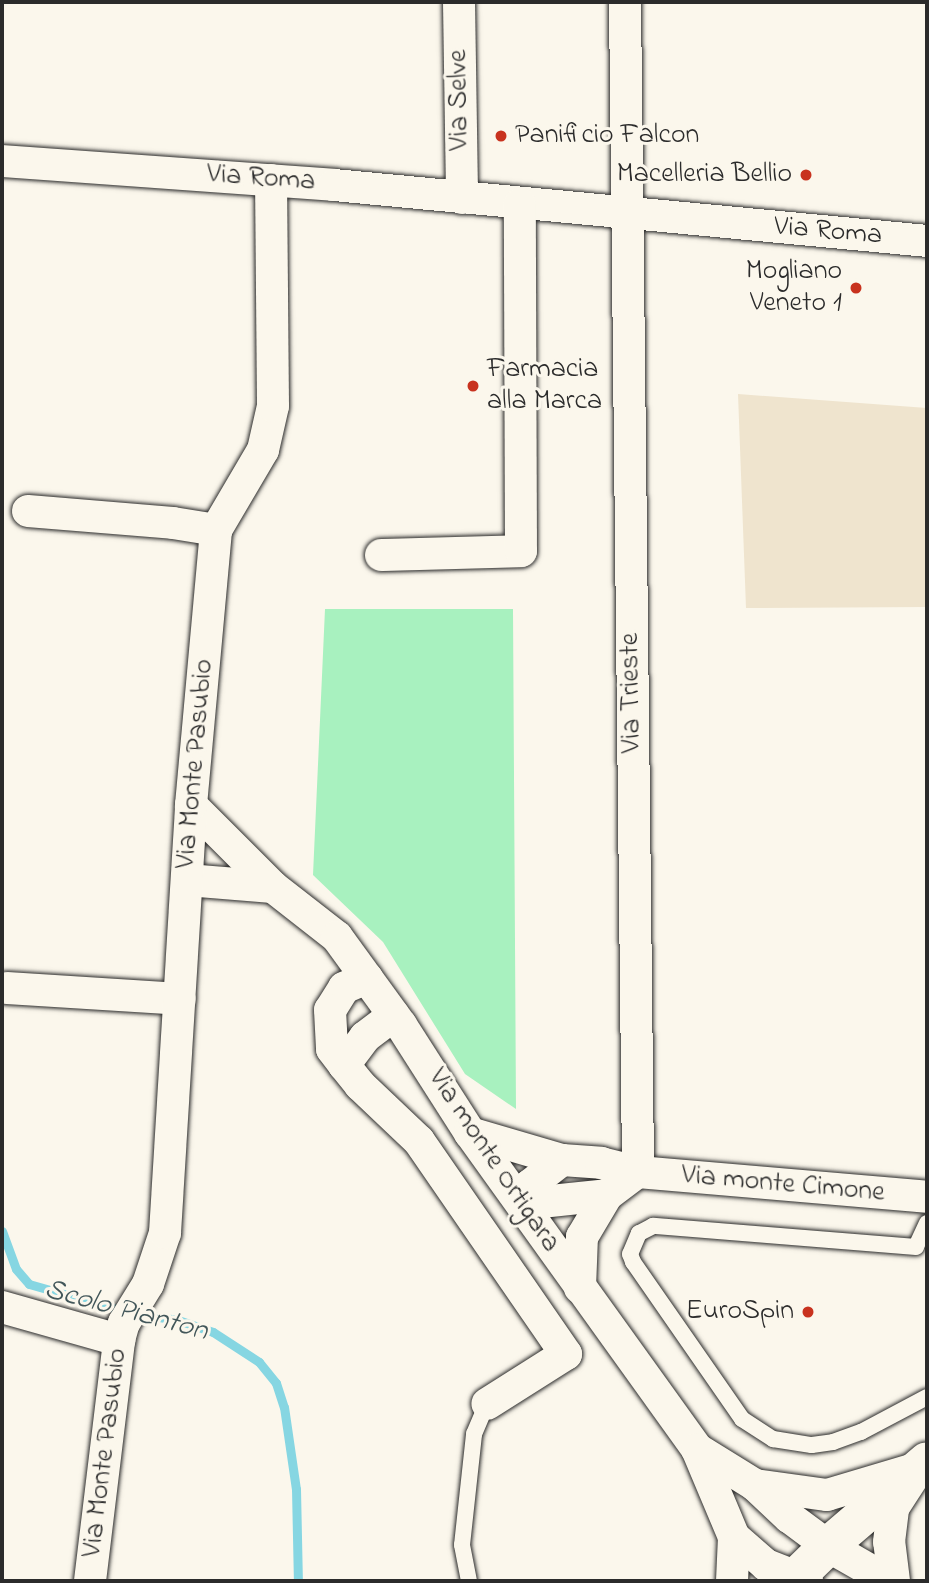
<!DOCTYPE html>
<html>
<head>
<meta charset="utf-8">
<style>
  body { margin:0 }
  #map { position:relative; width:929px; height:1583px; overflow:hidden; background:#fbf7ec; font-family:"Indie Flower",sans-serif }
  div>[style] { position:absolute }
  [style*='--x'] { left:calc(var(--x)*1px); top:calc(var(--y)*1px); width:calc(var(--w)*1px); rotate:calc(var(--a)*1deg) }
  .built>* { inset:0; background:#efe4ce }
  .green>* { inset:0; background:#a8f1bf }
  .stream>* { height:9px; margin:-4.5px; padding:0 4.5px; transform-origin:4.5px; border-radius:4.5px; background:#86d6e2 }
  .roads { filter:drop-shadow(0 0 2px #2b2b2b) drop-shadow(0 0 2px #2b2b2b) }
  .service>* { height:16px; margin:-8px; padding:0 8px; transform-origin:8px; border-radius:8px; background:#fbf7ec }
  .minor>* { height:32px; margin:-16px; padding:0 16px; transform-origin:16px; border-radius:16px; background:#fbf7ec }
  .secondary>* { height:38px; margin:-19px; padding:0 19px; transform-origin:19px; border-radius:19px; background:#fbf7ec }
  .dots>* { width:19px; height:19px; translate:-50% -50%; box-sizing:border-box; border:4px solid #fbf7ec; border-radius:50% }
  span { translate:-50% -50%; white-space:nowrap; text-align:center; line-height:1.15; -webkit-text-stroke:6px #fbf7ec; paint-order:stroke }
  .street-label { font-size:28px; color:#2b2b2b }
  .poi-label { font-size:28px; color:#2b2b2b }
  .left { translate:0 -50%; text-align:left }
  .right { translate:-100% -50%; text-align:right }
  .water-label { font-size:30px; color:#425659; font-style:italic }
  .frame { position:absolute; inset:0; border:4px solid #2b2b2b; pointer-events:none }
</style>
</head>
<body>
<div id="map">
  <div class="built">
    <div style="clip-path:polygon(738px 394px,927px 408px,927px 607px,746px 608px)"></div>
  </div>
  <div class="green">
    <div style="clip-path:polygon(325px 609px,513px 609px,516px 1109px,465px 1074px,383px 942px,313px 875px)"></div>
  </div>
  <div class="stream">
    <div style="--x:2;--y:1231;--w:40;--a:69.8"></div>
    <div style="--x:16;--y:1269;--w:20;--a:49"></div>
    <div style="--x:29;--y:1284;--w:99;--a:15.9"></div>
    <div style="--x:138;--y:1314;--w:40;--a:8.5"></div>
    <div style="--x:178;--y:1320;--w:37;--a:19"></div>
    <div style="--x:213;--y:1332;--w:55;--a:33.1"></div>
    <div style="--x:259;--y:1362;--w:27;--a:51"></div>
    <div style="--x:276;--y:1383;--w:25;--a:72"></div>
    <div style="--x:284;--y:1407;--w:83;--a:81.7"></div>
    <div style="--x:296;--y:1489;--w:92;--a:88.8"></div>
  </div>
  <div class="roads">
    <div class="service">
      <div style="--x:927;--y:1223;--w:26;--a:115"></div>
      <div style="--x:916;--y:1247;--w:264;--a:-175.4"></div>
      <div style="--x:653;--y:1226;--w:16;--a:153"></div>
      <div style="--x:639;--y:1233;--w:23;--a:113"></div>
      <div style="--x:630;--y:1254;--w:9;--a:69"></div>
      <div style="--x:633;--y:1262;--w:191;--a:55.2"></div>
      <div style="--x:742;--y:1419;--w:37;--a:33"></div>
      <div style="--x:773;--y:1439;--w:39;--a:9"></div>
      <div style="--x:812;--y:1445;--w:21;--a:-8"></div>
      <div style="--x:833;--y:1442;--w:30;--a:-20"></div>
      <div style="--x:861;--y:1432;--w:75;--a:-27.9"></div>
      <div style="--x:469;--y:1581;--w:37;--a:-101"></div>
      <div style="--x:462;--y:1545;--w:112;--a:-83.8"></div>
      <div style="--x:474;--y:1434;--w:33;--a:-67"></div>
    </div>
    <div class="minor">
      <div style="--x:459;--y:2;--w:196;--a:89.1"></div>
      <div style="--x:625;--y:2;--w:1170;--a:89.36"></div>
      <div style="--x:2;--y:161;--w:333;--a:4.1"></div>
      <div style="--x:334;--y:185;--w:596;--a:5.39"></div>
      <div style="--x:28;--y:511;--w:145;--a:4.7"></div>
      <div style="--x:173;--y:523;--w:44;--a:9.2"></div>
      <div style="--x:381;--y:555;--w:140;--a:-1.6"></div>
      <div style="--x:521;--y:551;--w:347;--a:-90.2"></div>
      <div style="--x:191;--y:805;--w:116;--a:45"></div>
      <div style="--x:273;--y:887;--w:81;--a:38"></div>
      <div style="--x:337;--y:937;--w:109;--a:54"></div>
      <div style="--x:401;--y:1025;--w:128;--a:57.4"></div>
      <div style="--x:470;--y:1133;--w:389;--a:54.3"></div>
      <div style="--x:697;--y:1449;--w:95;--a:67.2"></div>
      <div style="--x:734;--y:1537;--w:44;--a:92.6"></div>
      <div style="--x:187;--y:880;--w:86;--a:4.7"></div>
      <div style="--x:367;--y:978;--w:25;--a:157"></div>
      <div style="--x:344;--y:988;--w:26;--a:122"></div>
      <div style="--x:330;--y:1010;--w:39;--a:87"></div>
      <div style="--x:332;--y:1049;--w:20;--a:53"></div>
      <div style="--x:344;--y:1065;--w:35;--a:-53"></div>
      <div style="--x:365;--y:1037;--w:36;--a:-37"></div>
      <div style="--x:7;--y:988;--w:173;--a:3.6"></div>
      <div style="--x:344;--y:1065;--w:26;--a:51"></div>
      <div style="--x:360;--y:1085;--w:81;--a:43.5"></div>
      <div style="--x:419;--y:1141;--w:259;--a:55.4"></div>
      <div style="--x:566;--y:1354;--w:93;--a:147.7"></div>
      <div style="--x:470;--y:1133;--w:96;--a:16.4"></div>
      <div style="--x:562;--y:1160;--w:39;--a:4"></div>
      <div style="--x:601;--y:1163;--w:38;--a:14"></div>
      <div style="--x:638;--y:1172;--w:290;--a:4.9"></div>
      <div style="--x:562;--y:1160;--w:41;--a:142"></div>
      <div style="--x:530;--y:1185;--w:21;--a:113"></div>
      <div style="--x:522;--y:1204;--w:85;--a:-6"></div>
      <div style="--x:607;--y:1195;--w:39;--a:-37"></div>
      <div style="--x:580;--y:1288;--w:51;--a:-87.8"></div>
      <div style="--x:582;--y:1237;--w:49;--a:-59.2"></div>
      <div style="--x:2;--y:1307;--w:122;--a:15.8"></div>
      <div style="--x:697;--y:1449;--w:68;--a:31.8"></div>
      <div style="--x:755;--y:1485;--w:73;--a:7.9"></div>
      <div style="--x:827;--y:1495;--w:91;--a:-16.6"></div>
      <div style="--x:755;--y:1485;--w:47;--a:43.3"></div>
      <div style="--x:789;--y:1517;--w:49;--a:36.6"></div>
      <div style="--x:828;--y:1546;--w:70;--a:29.8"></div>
      <div style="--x:734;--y:1537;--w:43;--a:41.2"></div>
      <div style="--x:766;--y:1565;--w:44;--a:21.3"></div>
      <div style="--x:90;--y:1581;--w:243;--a:-83.1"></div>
      <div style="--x:119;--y:1340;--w:18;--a:-74"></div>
      <div style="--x:124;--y:1323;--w:46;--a:-58.4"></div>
      <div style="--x:148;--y:1284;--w:54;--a:-71.6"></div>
      <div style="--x:165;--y:1233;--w:429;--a:-86.5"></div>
      <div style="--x:191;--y:805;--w:276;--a:-84.8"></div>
      <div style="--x:216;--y:530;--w:93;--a:-59.6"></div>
      <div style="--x:263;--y:450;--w:45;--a:-77.2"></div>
      <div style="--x:273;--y:406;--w:226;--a:-90.5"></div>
      <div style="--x:894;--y:1581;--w:39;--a:-97"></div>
      <div style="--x:889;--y:1542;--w:34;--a:-83"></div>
      <div style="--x:893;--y:1508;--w:33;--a:-57"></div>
    </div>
    <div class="secondary">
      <div style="--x:792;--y:1581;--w:50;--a:-44.2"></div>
      <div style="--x:828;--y:1546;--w:130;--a:-40.6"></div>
    </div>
  </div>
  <div class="dots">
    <div style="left:501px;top:136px;background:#c8321e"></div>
    <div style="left:806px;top:175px;background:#c8321e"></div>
    <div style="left:856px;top:288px;background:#c8321e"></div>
    <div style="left:473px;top:386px;background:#c8321e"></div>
    <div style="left:808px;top:1312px;background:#c8321e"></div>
  </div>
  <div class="street-label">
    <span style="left:460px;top:100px;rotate:-91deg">Via Selve</span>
    <span style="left:261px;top:179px;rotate:4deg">Via Roma</span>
    <span style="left:828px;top:232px;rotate:5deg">Via Roma</span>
    <span style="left:632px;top:693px;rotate:-91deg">Via Trieste</span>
    <span style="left:196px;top:764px;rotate:-85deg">Via Monte Pasubio</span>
    <span style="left:493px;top:1161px;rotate:56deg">Via monte Ortigara</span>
    <span style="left:783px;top:1185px;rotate:5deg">Via monte Cimone</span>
    <span style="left:106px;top:1453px;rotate:-83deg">Via Monte Pasubio</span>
  </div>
  <div class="poi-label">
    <span class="left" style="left:515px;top:136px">Panificio Falcon</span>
    <span class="right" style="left:792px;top:175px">Macelleria Bellio</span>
    <span class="right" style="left:842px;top:288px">Mogliano<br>Veneto 1</span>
    <span class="left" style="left:487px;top:386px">Farmacia<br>alla Marca</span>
    <span class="right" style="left:794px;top:1312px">EuroSpin</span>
  </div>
  <div class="water-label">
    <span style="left:126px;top:1311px;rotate:15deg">Scolo Pianton</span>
  </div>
  <div class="frame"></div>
</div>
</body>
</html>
